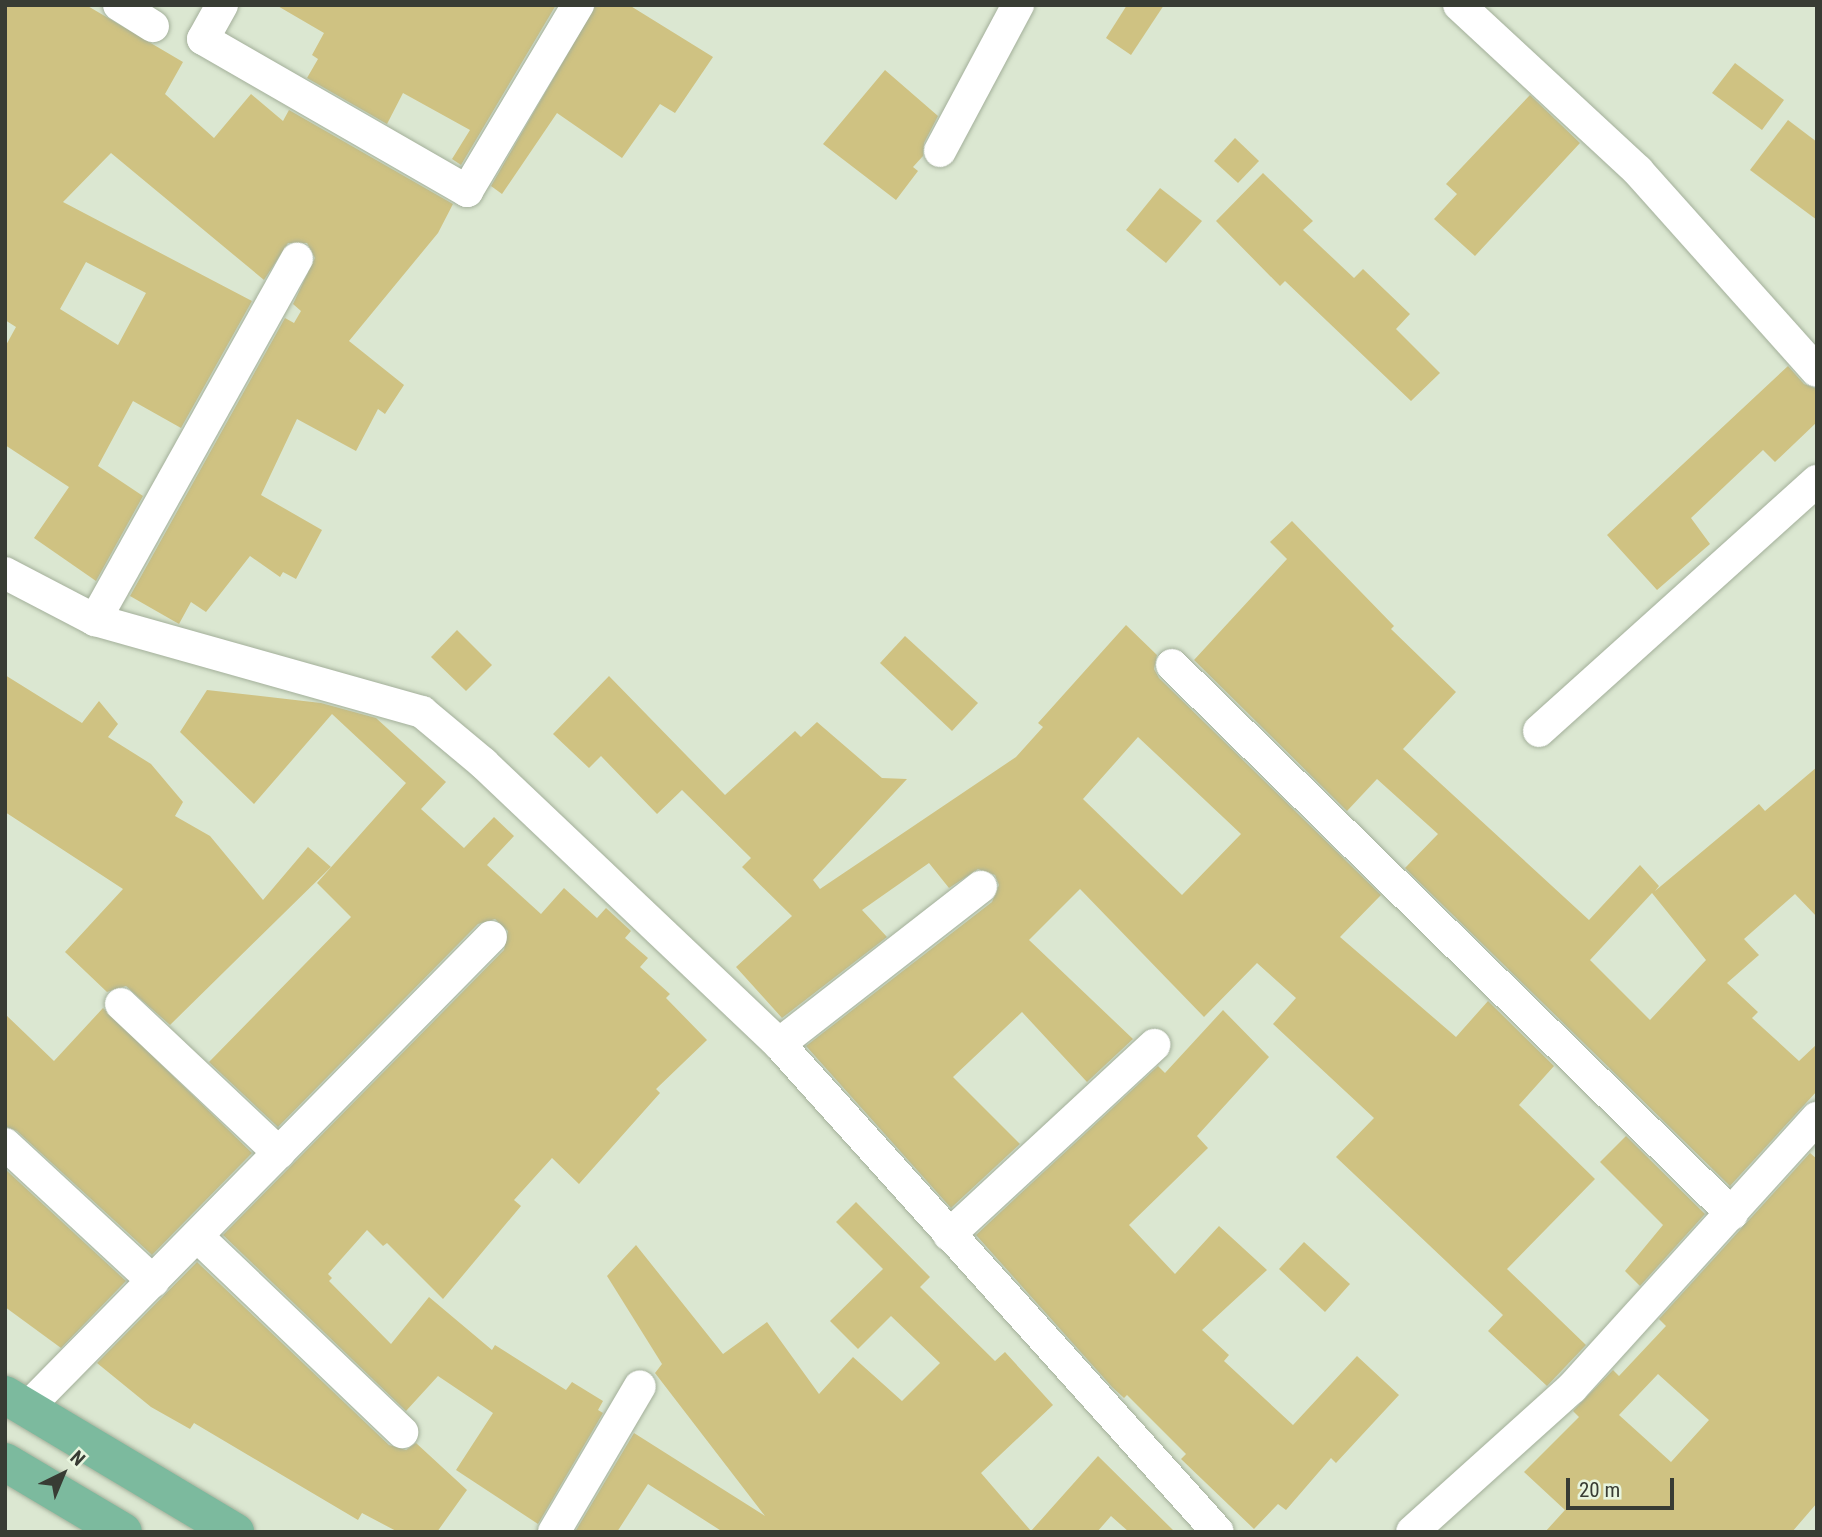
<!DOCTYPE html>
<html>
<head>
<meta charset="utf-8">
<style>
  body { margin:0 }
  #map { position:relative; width:1822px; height:1537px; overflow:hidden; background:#dbe7d1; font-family:"Roboto Condensed",sans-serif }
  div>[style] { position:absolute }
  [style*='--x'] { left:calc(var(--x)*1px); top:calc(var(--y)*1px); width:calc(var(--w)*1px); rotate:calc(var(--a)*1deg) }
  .building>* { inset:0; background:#cfc282 }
  .roads { filter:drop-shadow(0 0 2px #a3af9a) drop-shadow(0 0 2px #a3af9a) }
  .minor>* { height:32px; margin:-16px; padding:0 16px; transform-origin:16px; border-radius:16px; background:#fff }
  .trunk>* { height:38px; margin:-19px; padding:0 19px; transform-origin:19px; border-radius:19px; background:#7cba9e }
  span { translate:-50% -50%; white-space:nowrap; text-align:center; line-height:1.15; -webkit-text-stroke:5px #e8f5de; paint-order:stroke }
  .frame { position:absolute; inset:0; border:7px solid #383c34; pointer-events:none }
  .north { position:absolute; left:28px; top:1439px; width:70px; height:70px; -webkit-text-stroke:5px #e8f5de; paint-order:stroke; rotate:43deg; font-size:19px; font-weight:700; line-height:28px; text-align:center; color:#383c34 }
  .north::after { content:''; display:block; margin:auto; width:24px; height:32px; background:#383c34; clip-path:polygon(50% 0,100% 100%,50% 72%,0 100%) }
  .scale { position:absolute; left:1566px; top:1478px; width:108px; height:32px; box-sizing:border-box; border:4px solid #383c34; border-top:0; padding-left:9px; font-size:21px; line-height:24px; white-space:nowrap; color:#383c34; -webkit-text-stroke:5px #e8f5de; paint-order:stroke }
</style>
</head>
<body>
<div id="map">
  <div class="building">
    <div style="clip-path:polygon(evenodd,5px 5px,86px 5px,183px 62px,165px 94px,214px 138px,251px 94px,283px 121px,289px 110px,453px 204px,438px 233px,349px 341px,404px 385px,385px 414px,378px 409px,356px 451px,297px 419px,261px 495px,322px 530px,296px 579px,283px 572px,280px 577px,250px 556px,206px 612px,191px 602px,179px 624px,130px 596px,285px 318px,294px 323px,301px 311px,293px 304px,315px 258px,307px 243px,288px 243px,264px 280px,111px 153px,63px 202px,252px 301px,181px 428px,133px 401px,98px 466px,143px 496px,96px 581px,34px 538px,69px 487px,5px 445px,5px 347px,16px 327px,5px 320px,5px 5px,86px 262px,146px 293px,118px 345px,60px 309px,86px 262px)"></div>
    <div style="clip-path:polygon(276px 5px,556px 5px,461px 165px,452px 159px,470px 130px,403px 93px,387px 124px,307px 78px,318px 59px,312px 55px,324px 33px)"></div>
    <div style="clip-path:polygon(596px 5px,629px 5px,713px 57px,675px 113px,660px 104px,622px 158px,557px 113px,502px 194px,491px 186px)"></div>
    <div style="clip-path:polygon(1127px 5px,1164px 5px,1131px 55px,1106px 38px)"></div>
    <div style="clip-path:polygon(1735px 63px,1784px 100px,1762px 130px,1712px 93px)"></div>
    <div style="clip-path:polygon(885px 70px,938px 116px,924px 143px,923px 156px,913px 167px,918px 171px,896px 200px,823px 144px)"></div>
    <div style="clip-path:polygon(1530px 95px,1580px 143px,1475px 256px,1434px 219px,1457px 194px,1446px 184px)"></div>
    <div style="clip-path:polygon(1788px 120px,1817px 142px,1817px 220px,1750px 170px)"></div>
    <div style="clip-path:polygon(1235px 138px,1259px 161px,1238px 183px,1214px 161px)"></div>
    <div style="clip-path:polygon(1263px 173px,1313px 221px,1303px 230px,1354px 278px,1363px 269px,1410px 314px,1396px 329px,1440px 373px,1411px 401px,1285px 281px,1280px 286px,1216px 221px)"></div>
    <div style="clip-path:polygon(1160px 188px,1202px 221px,1166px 263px,1126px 230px)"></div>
    <div style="clip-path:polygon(1788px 366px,1804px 384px,1817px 389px,1817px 422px,1775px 462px,1763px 450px,1691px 518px,1710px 544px,1657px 590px,1607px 535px)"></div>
    <div style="clip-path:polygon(evenodd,1292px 521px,1394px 626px,1391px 629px,1456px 692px,1403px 749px,1589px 920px,1640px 865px,1659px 886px,1655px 891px,1759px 804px,1765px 811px,1817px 767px,1817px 917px,1795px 894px,1744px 939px,1759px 955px,1727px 983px,1758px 1012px,1752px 1018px,1799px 1061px,1817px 1044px,1817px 1091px,1730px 1186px,1405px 868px,1438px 834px,1377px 779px,1347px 811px,1194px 660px,1287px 559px,1270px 542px,1292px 521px,1652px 893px,1706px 960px,1650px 1020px,1590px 960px,1652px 893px)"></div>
    <div style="clip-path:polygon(evenodd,1126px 625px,1157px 655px,1154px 669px,1159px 678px,1381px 895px,1340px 937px,1456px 1037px,1488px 1001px,1554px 1066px,1519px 1105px,1595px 1179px,1507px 1269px,1586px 1345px,1547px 1386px,1488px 1331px,1503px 1315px,1336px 1157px,1374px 1118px,1273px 1024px,1296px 998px,1257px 963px,1204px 1017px,1080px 889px,1029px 940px,1133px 1039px,1087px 1082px,1022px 1012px,953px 1077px,1020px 1144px,951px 1208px,806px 1046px,992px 902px,999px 885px,995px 875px,978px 869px,949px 888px,929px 863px,862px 910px,887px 937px,782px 1018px,736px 967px,792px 916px,742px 867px,751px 858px,682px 790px,657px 814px,601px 756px,589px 768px,553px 734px,609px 676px,725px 795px,795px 731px,801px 737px,817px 722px,882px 778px,907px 779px,813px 880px,820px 889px,1016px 757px,1043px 727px,1038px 723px,1126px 625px,1138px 737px,1241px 834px,1182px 895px,1083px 799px,1138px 737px)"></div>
    <div style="clip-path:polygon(457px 630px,492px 665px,466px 691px,431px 657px)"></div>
    <div style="clip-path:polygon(905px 636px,978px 703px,952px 731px,880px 663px)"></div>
    <div style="clip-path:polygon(5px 675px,82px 723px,99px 701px,118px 724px,108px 737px,151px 764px,183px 802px,175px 816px,210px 836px,263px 900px,308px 847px,331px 867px,170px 1025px,126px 986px,107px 992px,65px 952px,123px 889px,5px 812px)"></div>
    <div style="clip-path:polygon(207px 690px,321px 703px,376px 718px,446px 782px,421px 809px,464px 848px,494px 817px,514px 836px,487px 865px,541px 914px,564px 888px,597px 918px,606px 908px,631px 931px,625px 938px,648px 958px,640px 967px,670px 994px,666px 998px,707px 1040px,656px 1089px,660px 1093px,579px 1184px,552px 1158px,514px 1200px,521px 1206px,443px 1299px,387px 1243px,383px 1246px,367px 1230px,328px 1274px,332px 1278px,329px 1281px,391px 1344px,429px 1297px,492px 1350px,495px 1345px,566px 1390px,572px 1382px,603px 1401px,598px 1410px,603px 1413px,538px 1524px,456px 1470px,493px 1413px,438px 1376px,406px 1411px,223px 1235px,504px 950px,508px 931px,495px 919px,478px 924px,278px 1127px,209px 1062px,351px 917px,317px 883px,406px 783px,332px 714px,254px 804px,180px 732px)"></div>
    <div style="clip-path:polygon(103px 1008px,252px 1153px,152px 1255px,17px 1131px,5px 1126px,5px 1014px,54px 1061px)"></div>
    <div style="clip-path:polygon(1223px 1010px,1269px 1057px,1197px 1136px,1208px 1148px,1129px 1225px,1175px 1274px,1219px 1226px,1267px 1270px,1202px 1330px,1229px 1355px,1224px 1361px,1293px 1425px,1357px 1356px,1399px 1395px,1336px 1463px,1331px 1458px,1286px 1510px,1278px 1504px,1254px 1529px,1181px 1459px,1186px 1454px,1127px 1395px,1124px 1398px,1112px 1387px,976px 1235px,1158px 1066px,1165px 1073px)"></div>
    <div style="clip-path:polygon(1626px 1136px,1705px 1214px,1640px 1286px,1625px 1271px,1663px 1225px,1600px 1162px)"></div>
    <div style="clip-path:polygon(evenodd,1810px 1153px,1817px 1159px,1817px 1503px,1792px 1532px,1545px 1532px,1565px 1510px,1524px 1472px,1579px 1417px,1573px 1411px,1613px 1370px,1619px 1376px,1666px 1326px,1659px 1319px,1810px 1153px,1658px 1374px,1709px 1420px,1671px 1462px,1619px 1415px,1658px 1374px)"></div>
    <div style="clip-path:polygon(5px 1169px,126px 1281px,61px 1348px,5px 1307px)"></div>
    <div style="clip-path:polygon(856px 1202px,930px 1277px,920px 1287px,995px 1361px,1005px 1352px,1053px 1405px,981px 1473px,1031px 1531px,1098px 1456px,1175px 1532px,1129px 1532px,1111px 1516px,1097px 1532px,723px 1532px,648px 1484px,617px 1532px,575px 1532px,634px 1433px,765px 1516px,655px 1373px,662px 1364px,607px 1276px,636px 1245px,723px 1354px,767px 1322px,819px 1394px,853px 1357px,902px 1401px,940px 1363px,891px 1316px,858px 1349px,830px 1321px,883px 1269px,836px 1222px)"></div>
    <div style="clip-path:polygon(1304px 1242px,1350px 1284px,1325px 1312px,1279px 1269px)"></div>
    <div style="clip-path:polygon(197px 1262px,389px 1445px,406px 1450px,416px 1443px,467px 1490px,437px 1532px,398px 1532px,362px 1513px,358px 1520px,194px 1423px,190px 1429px,151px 1407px,97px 1363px)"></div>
  </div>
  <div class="roads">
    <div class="minor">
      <div style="--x:119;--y:5;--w:40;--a:32"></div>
      <div style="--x:222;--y:5;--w:39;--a:119"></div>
      <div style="--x:203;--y:39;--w:305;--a:29.9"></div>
      <div style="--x:467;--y:191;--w:217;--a:-59.2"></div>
      <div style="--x:1459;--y:5;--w:244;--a:42.8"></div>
      <div style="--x:1638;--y:171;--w:268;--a:48.2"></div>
      <div style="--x:940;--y:151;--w:166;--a:-61.9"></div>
      <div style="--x:5;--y:573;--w:102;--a:27.6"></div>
      <div style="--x:95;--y:620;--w:340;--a:15.7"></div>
      <div style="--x:422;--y:712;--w:80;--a:39.9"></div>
      <div style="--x:483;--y:763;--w:408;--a:43.5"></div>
      <div style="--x:779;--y:1044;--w:656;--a:48.03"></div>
      <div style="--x:95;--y:620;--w:414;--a:-60.8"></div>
      <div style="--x:1172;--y:665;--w:784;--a:44.43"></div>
      <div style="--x:1539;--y:731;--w:374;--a:-42"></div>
      <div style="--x:121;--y:1004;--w:217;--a:43.3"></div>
      <div style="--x:779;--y:1044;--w:256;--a:-37.9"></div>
      <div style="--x:5;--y:1144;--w:202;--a:42.8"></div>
      <div style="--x:949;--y:1235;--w:280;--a:-42.8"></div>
      <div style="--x:197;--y:1236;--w:284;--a:43.7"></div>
      <div style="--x:27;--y:1408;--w:661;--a:-45.43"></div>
      <div style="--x:554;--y:1532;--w:169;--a:-59.5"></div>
      <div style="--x:1412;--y:1532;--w:215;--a:-42"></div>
      <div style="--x:1572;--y:1388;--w:365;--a:-47.8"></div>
    </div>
    <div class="trunk">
      <div style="--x:5;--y:1395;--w:268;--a:30.8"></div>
      <div style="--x:5;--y:1462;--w:137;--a:30.7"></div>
    </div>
  </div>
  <div class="frame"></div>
  <div class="north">N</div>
  <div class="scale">20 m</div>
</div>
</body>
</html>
